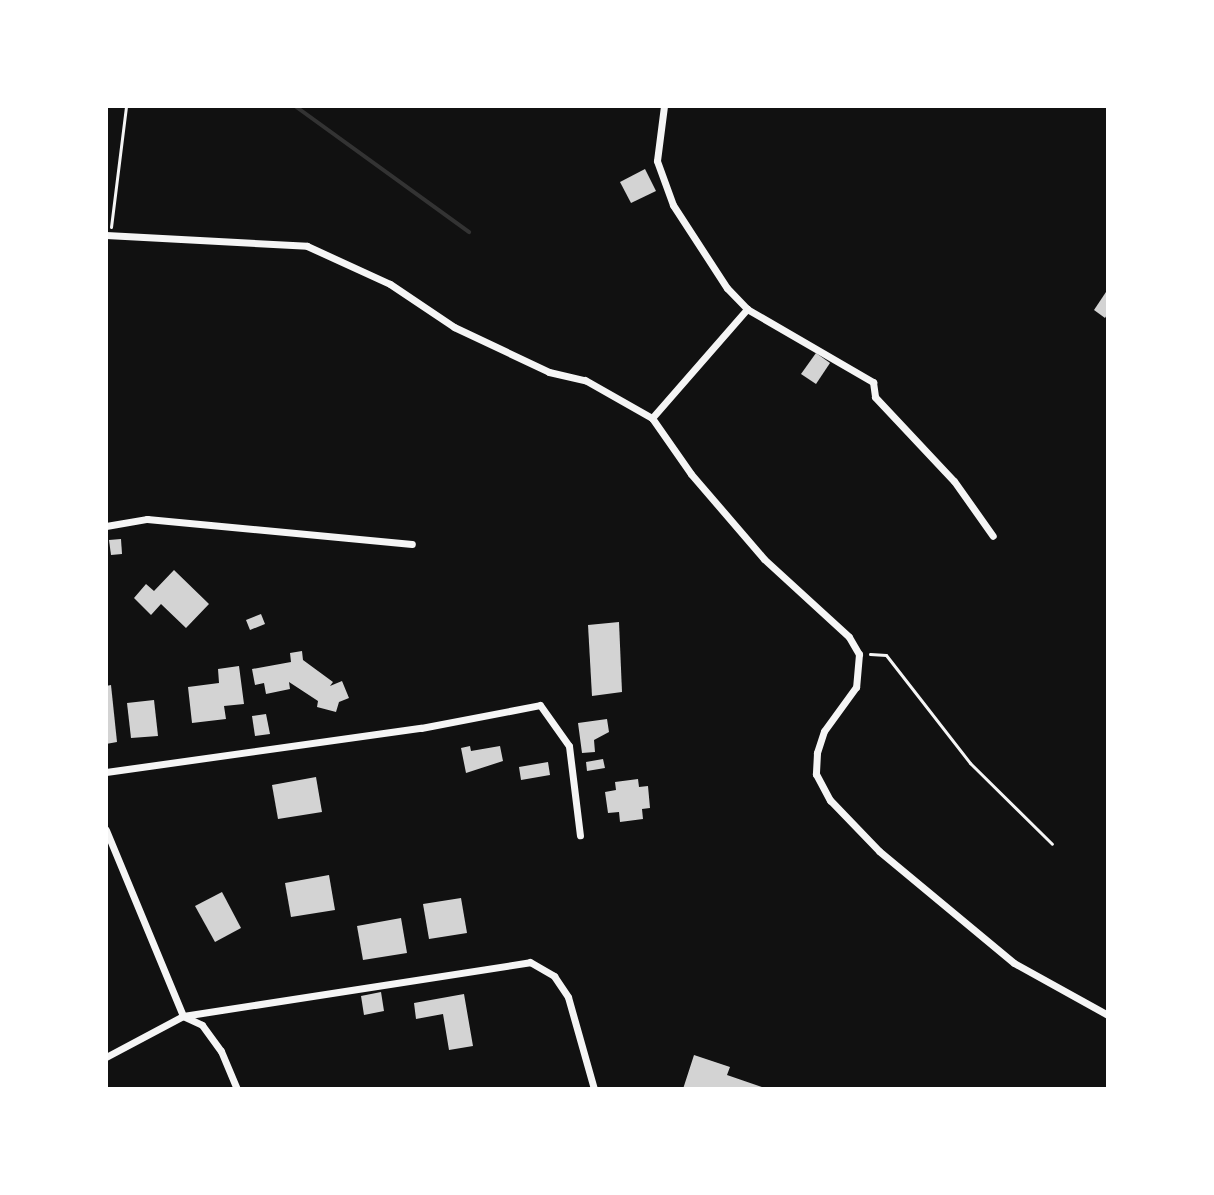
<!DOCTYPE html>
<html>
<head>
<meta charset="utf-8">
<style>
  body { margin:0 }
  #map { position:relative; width:1214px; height:1195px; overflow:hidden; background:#111; font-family:"Alegreya Sans",sans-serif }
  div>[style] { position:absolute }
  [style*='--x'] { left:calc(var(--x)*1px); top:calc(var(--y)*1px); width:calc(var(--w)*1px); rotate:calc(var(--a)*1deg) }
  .stream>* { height:4px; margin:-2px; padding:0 2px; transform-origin:2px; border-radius:2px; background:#333 }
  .building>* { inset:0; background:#d3d3d3 }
  .path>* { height:3px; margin:-1.5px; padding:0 1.5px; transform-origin:1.5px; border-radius:1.5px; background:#f5f5f5 }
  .minor>* { height:7px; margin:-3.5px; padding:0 3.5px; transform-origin:3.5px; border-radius:3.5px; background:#f5f5f5 }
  span { translate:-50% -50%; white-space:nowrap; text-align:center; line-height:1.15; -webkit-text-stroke:6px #fff; paint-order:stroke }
  .frame { position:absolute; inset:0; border:108px solid #fff; pointer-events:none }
</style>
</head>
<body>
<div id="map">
  <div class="stream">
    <div style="--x:295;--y:106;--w:215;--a:35.9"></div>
  </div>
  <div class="building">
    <div style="clip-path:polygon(645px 169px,656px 191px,631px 203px,620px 182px)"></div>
    <div style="clip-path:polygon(1108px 289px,1108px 313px,1105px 318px,1094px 310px)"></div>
    <div style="clip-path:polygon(816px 353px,830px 363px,816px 384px,801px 374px)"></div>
    <div style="clip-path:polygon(121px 539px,122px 554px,111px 555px,109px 540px)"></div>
    <div style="clip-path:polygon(174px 570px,209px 604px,186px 628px,161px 604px,151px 615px,134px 598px,146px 584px,154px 591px)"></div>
    <div style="clip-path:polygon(261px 614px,265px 624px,250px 630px,246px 620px)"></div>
    <div style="clip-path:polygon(619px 622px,622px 692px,592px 696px,588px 625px)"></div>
    <div style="clip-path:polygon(302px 651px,303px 660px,333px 682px,330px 686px,342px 681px,349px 698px,339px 702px,336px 712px,317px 707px,318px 701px,289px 682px,290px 689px,266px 694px,264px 683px,255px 685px,252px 669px,291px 662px,290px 653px)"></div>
    <div style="clip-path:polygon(239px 666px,244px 704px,224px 706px,226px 719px,192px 723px,188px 687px,219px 683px,218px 669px)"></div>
    <div style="clip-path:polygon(111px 685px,117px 742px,106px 744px,106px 686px)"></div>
    <div style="clip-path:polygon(154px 700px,158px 736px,131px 738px,127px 703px)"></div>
    <div style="clip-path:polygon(266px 714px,270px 734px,255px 736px,252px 716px)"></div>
    <div style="clip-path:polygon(607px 719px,609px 732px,594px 740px,595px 752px,582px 753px,578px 723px)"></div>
    <div style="clip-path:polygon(470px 746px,471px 751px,500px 746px,503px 761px,466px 773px,461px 748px)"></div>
    <div style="clip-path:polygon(603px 759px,605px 768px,587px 771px,586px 762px)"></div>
    <div style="clip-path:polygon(548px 762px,550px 775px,521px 780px,519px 767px)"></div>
    <div style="clip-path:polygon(316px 777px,322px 812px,278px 819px,272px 785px)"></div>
    <div style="clip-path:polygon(638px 779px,639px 787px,648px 786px,650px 808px,642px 809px,643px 819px,620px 822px,619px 812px,608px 813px,605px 792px,616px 790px,615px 782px)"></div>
    <div style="clip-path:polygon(329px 875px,335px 910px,291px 917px,285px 883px)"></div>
    <div style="clip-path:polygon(222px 892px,241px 928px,215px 942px,195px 906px)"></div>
    <div style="clip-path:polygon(461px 898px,467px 933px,429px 939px,423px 904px)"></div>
    <div style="clip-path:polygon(401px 918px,407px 953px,363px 960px,357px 926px)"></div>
    <div style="clip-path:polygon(381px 992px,384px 1011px,364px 1015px,361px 996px)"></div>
    <div style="clip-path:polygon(464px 994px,473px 1046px,449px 1050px,443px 1014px,416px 1019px,414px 1003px)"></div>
    <div style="clip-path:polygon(694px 1055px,730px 1067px,727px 1075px,768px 1089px,683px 1089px)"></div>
  </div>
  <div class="path">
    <div style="--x:111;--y:227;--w:122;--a:-82.9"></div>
    <div style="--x:870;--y:654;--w:16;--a:4"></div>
    <div style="--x:886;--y:655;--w:137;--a:52.1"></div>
    <div style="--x:970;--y:763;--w:115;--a:44.6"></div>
  </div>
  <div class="minor">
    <div style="--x:664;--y:106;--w:55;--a:97.3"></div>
    <div style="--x:657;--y:161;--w:47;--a:70"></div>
    <div style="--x:673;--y:205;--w:99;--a:57"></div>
    <div style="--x:727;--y:288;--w:29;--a:46"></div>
    <div style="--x:747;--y:309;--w:146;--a:30.1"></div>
    <div style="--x:873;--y:382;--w:15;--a:82"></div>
    <div style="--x:875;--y:397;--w:115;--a:46.8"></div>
    <div style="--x:954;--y:481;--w:67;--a:54.7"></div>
    <div style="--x:106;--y:235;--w:201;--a:3.1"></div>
    <div style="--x:307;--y:246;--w:91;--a:24.6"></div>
    <div style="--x:390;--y:284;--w:77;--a:33.9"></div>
    <div style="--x:454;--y:327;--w:105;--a:25.3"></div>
    <div style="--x:549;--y:372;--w:37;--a:13"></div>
    <div style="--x:585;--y:380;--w:77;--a:29.6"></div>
    <div style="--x:652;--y:418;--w:68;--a:55.1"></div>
    <div style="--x:691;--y:474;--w:112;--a:49.3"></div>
    <div style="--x:764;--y:559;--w:115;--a:42.5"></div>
    <div style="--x:849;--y:637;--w:20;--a:60"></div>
    <div style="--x:859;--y:654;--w:33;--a:95"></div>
    <div style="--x:856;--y:687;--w:54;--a:126"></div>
    <div style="--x:824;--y:731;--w:23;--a:108"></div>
    <div style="--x:817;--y:753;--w:21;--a:93"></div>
    <div style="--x:816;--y:774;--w:30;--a:62"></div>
    <div style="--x:830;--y:800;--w:71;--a:46.1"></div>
    <div style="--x:879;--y:851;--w:175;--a:39.7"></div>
    <div style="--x:1014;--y:963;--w:107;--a:29"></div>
    <div style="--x:652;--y:418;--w:145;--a:-48.9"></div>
    <div style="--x:106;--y:526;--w:42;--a:-9.7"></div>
    <div style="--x:147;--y:519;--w:266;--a:5.4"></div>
    <div style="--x:106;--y:772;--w:318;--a:-8"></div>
    <div style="--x:421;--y:728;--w:121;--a:-10.9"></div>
    <div style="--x:540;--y:705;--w:50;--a:54.7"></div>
    <div style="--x:569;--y:746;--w:90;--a:83"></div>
    <div style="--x:106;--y:830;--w:201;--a:67.5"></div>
    <div style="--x:183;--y:1016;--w:21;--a:25"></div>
    <div style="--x:202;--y:1025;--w:32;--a:54"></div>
    <div style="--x:221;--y:1051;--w:41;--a:67.2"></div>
    <div style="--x:106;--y:1057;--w:87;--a:-28"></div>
    <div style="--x:183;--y:1016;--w:351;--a:-8.8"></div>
    <div style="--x:530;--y:962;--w:28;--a:30"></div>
    <div style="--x:554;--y:976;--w:25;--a:56"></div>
    <div style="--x:568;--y:997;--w:96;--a:74.2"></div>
  </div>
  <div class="frame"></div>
</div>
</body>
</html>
